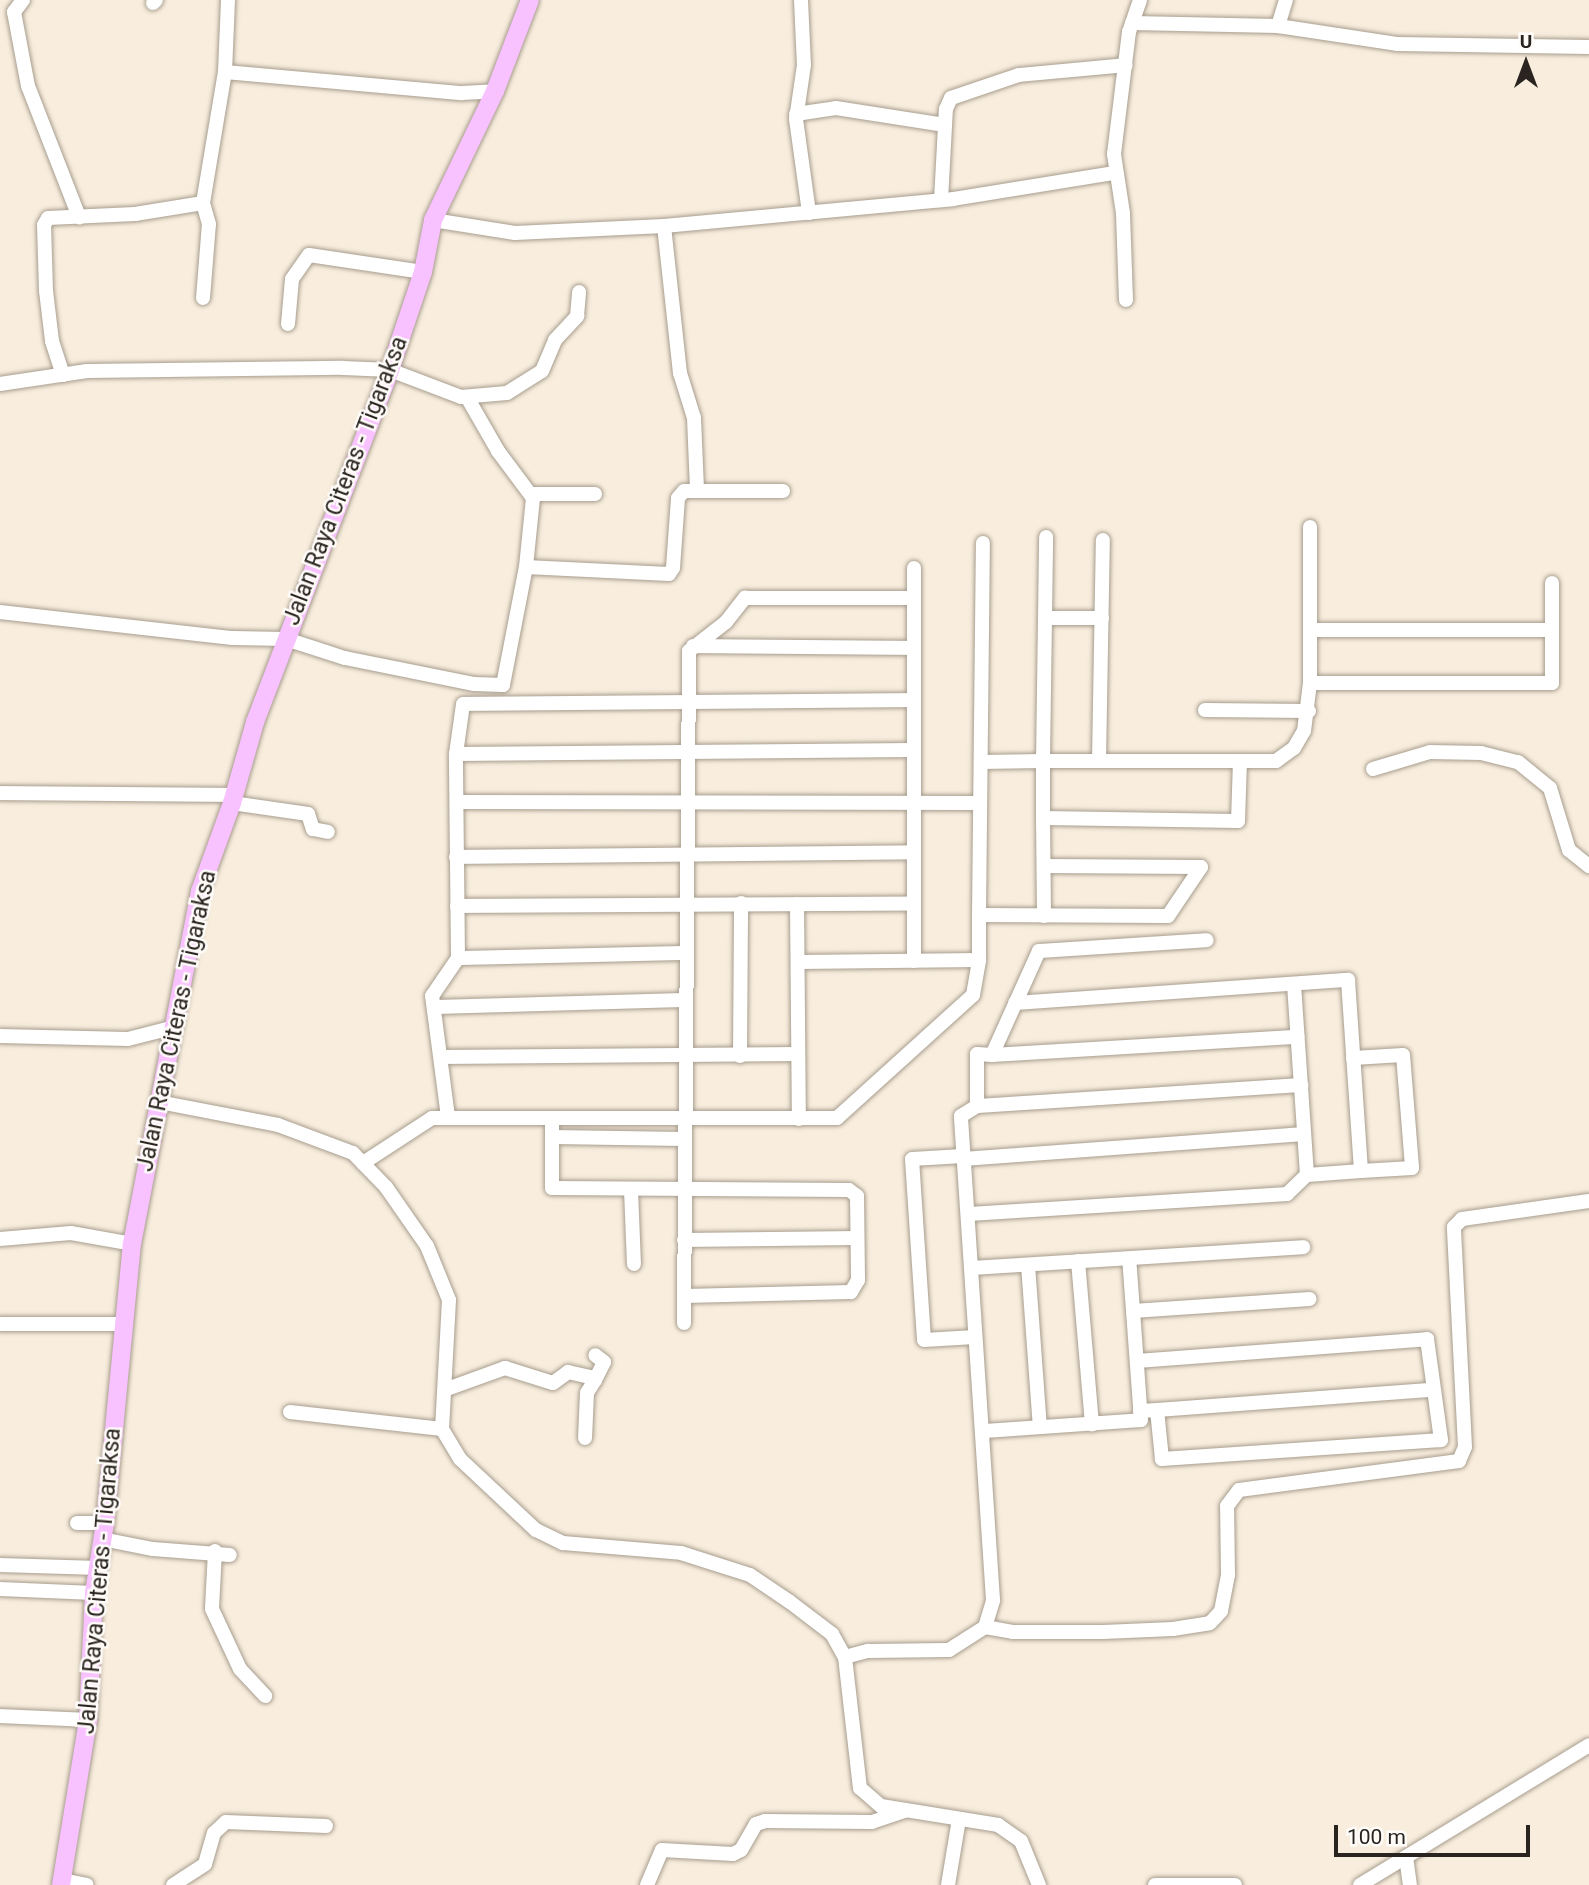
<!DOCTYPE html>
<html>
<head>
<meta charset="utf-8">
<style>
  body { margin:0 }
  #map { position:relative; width:1589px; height:1885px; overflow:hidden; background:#f9eede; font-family:Roboto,sans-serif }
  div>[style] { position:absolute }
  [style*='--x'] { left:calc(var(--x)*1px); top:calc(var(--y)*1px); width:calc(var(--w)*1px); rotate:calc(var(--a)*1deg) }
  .roads { filter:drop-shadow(0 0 2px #a79d8e) drop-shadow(0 0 2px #a79d8e) }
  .minor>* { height:14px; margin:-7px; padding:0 7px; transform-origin:7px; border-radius:7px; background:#fff }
  .major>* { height:18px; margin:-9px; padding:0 9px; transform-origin:9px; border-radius:9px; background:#f8c1ff }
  span { translate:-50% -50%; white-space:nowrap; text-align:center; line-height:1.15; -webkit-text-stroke:5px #fffcf9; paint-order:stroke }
  .street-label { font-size:23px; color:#29241f }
  .north { position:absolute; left:1491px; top:28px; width:70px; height:70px; -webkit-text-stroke:5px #fffcf9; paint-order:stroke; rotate:0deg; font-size:19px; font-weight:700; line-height:28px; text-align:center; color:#29241f }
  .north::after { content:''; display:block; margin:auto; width:24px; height:32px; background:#29241f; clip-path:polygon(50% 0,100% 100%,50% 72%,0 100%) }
  .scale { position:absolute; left:1334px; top:1825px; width:196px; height:32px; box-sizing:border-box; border:4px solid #29241f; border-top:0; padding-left:9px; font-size:21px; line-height:24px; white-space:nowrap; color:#29241f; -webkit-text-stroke:5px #fffcf9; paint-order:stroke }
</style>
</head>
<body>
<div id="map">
  <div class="roads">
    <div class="minor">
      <div style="--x:23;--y:0;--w:15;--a:127"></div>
      <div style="--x:14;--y:12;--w:75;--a:79.3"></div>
      <div style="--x:28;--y:86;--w:141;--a:68.7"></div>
      <div style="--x:801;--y:0;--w:65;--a:87.4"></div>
      <div style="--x:804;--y:65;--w:55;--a:98.4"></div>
      <div style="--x:796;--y:119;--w:95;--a:82.1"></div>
      <div style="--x:153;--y:3;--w:4;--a:-45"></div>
      <div style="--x:1132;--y:23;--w:146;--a:1.2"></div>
      <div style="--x:1278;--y:26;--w:120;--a:8.6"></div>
      <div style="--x:1397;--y:44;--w:192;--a:0.9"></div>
      <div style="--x:1278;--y:26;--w:27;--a:-73"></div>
      <div style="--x:225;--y:72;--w:238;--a:5.1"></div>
      <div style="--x:462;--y:93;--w:33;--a:-3"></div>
      <div style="--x:796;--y:114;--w:40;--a:-8.5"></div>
      <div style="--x:836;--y:108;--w:110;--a:8.9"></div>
      <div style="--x:941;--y:200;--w:91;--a:-86.9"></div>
      <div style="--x:946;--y:109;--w:12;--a:-66"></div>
      <div style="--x:951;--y:98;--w:72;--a:-18.7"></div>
      <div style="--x:1019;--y:75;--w:107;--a:-5.3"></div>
      <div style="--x:433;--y:220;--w:83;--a:9"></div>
      <div style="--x:515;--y:233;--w:149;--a:-2.7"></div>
      <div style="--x:664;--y:226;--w:290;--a:-5.3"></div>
      <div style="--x:953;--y:199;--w:163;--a:-9.2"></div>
      <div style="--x:664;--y:226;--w:148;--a:83.8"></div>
      <div style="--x:680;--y:373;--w:47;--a:72.7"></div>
      <div style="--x:694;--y:418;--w:72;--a:87.6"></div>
      <div style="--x:203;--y:298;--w:74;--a:-85.4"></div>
      <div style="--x:209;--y:224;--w:22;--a:-106"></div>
      <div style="--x:203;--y:203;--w:133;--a:-80.5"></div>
      <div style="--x:225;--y:72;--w:72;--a:-87.6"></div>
      <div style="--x:1126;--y:300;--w:87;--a:-92"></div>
      <div style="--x:1123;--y:213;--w:60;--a:-98.7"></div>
      <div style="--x:1114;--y:154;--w:123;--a:-83"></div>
      <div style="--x:1129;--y:32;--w:34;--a:-71"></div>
      <div style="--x:288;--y:324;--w:45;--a:-84.9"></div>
      <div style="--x:292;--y:279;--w:29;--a:-55"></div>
      <div style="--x:309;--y:255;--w:115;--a:8.5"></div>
      <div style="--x:63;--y:375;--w:36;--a:-108"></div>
      <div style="--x:52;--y:341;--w:50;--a:-96.8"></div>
      <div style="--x:46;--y:291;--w:66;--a:-91.7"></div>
      <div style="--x:44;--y:225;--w:8;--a:-60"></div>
      <div style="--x:48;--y:218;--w:87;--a:-2.6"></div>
      <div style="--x:135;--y:214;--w:69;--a:-9.2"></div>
      <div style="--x:0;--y:384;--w:88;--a:-8.5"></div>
      <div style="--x:87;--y:371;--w:256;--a:-0.7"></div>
      <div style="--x:343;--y:368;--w:47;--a:2.4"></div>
      <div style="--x:390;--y:370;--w:76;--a:20.8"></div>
      <div style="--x:461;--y:397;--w:46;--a:-5"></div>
      <div style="--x:507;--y:393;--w:41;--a:-32.2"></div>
      <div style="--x:542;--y:371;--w:34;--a:-67"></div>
      <div style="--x:555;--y:340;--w:33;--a:-47"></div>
      <div style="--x:577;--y:316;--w:24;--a:-85"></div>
      <div style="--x:532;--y:494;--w:63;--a:0"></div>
      <div style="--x:526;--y:567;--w:143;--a:2.8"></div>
      <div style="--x:669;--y:574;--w:7;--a:-56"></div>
      <div style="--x:673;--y:568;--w:70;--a:-85.9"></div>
      <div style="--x:678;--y:498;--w:9;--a:-49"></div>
      <div style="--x:684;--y:491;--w:99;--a:0"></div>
      <div style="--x:914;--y:568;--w:393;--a:90"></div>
      <div style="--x:0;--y:612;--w:234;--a:6.4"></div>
      <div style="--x:233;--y:638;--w:53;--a:1.1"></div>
      <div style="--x:286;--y:639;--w:62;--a:17.9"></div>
      <div style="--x:345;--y:658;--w:132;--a:11.4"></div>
      <div style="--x:474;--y:684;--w:29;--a:2"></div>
      <div style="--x:503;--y:685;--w:120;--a:-79"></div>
      <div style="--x:526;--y:567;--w:69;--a:-84.2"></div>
      <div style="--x:533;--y:498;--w:59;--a:-126.7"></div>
      <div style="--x:498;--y:451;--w:62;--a:-119.9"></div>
      <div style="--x:1045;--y:618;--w:57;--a:0"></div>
      <div style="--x:1310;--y:630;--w:242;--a:0"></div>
      <div style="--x:693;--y:646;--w:221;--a:0.5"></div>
      <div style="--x:1310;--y:683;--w:242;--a:0"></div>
      <div style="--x:1552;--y:683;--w:100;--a:-90"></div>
      <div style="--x:1205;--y:710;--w:104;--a:0.6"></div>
      <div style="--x:456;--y:754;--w:457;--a:-0.5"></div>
      <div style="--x:1099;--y:761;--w:221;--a:-89"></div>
      <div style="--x:1240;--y:761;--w:36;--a:0"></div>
      <div style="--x:1276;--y:761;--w:22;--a:-36"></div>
      <div style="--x:1294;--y:748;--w:20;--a:-60"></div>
      <div style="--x:1304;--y:731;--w:48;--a:-82.9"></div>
      <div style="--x:1310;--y:683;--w:156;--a:-90"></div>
      <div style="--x:981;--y:762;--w:62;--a:-0.9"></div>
      <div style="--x:1043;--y:761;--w:224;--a:-89.2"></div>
      <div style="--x:1373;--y:769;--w:59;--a:-16.6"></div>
      <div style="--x:1430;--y:752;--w:51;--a:1.1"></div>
      <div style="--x:1481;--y:753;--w:38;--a:14"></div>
      <div style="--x:1518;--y:762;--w:41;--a:39.1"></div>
      <div style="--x:1550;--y:788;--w:65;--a:73"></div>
      <div style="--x:1569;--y:850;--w:26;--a:39"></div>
      <div style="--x:0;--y:793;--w:234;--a:0.5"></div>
      <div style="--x:458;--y:802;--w:520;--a:0.11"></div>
      <div style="--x:232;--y:803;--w:77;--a:8.2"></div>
      <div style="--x:308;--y:814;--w:16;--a:72"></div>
      <div style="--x:313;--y:829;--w:15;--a:11"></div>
      <div style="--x:1043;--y:818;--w:195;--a:0.9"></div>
      <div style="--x:1238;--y:821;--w:60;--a:-88.1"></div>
      <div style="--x:1240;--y:761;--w:197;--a:180"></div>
      <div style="--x:1043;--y:761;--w:57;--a:90"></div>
      <div style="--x:1043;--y:818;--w:98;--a:89.4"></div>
      <div style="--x:456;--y:857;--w:457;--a:-0.6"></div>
      <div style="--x:797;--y:904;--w:215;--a:89.5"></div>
      <div style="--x:457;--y:906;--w:456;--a:-0.3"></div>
      <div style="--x:979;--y:915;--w:372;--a:-89.4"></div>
      <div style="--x:458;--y:958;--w:204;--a:-90.6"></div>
      <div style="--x:456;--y:754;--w:50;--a:-82"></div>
      <div style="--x:463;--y:704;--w:451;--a:-0.5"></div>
      <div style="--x:979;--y:960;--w:45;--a:-90"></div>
      <div style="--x:979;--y:915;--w:189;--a:0.3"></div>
      <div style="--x:1168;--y:916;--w:59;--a:-56"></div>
      <div style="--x:1201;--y:867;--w:157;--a:-179.6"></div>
      <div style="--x:1015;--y:1003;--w:334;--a:-4"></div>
      <div style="--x:1348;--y:980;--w:191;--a:86.1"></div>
      <div style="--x:1361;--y:1171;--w:54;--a:175.8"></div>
      <div style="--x:1307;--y:1175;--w:189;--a:-93.9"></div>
      <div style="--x:434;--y:1007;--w:251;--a:-1.6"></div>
      <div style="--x:0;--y:1036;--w:128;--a:1.3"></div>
      <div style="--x:128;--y:1039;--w:49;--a:-14.3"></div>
      <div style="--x:992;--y:1055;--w:306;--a:-3.4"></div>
      <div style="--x:740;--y:1056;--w:153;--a:-89.6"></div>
      <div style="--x:441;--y:1057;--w:357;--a:-0.5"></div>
      <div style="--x:1353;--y:1058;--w:50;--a:-3.4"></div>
      <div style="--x:1403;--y:1055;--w:113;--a:85.4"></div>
      <div style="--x:1412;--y:1168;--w:51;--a:176.6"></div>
      <div style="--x:159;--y:1102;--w:121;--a:10.9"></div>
      <div style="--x:278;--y:1125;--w:80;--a:20.5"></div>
      <div style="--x:353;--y:1153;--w:47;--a:45.9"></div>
      <div style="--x:386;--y:1187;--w:72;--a:55.2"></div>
      <div style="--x:427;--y:1246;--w:58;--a:67.8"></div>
      <div style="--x:449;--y:1300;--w:129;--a:93.1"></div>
      <div style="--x:442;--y:1429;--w:35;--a:59"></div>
      <div style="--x:460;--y:1459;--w:104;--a:43.1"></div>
      <div style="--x:536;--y:1530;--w:30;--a:26"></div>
      <div style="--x:563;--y:1543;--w:118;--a:4.8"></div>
      <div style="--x:681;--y:1553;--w:72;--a:17.7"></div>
      <div style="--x:750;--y:1575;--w:48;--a:34"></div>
      <div style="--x:790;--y:1602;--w:53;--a:37.3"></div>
      <div style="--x:832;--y:1634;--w:26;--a:61"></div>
      <div style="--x:845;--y:1657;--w:132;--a:83.5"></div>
      <div style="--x:860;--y:1788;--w:28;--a:41"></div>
      <div style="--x:881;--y:1806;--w:119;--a:9.2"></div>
      <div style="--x:998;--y:1825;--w:28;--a:35"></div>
      <div style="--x:1021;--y:1841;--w:48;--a:67.8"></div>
      <div style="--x:977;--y:1106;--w:52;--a:-90"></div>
      <div style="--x:977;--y:1054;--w:15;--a:4"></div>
      <div style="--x:992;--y:1055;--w:114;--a:-65.7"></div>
      <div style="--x:1039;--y:951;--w:168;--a:-3.7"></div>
      <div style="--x:448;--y:1117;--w:122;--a:-97.5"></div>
      <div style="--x:432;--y:996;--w:46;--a:-55.6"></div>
      <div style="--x:458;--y:958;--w:227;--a:-1.3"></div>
      <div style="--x:552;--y:1118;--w:70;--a:90"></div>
      <div style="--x:552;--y:1188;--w:297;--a:0.4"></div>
      <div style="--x:849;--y:1190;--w:10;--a:37"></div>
      <div style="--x:857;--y:1196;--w:84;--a:89.3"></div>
      <div style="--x:858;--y:1280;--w:14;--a:120"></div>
      <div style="--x:851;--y:1292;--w:167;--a:178.6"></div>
      <div style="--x:552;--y:1137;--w:132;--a:0.9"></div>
      <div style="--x:963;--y:1156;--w:51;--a:176.6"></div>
      <div style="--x:912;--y:1159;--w:181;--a:86.2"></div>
      <div style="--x:924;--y:1340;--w:51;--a:-3.4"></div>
      <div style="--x:963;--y:1159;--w:342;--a:-4.2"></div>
      <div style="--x:363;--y:1163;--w:82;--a:-33.1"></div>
      <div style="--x:432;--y:1118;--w:405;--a:0"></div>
      <div style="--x:837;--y:1118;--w:183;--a:-42.1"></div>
      <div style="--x:973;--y:995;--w:36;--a:-80"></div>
      <div style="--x:979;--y:960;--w:180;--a:179.4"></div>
      <div style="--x:631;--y:1190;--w:74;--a:87.7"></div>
      <div style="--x:969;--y:1214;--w:319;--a:-3.6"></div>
      <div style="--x:1287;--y:1194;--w:28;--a:-44"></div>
      <div style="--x:0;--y:1239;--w:71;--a:-4.8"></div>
      <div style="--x:71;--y:1233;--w:62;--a:10.2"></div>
      <div style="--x:684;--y:1240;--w:173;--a:-0.7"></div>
      <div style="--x:1078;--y:1261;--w:164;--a:85.1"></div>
      <div style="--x:1028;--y:1265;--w:162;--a:85.8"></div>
      <div style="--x:971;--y:1268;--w:333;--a:-3.6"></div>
      <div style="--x:1133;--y:1311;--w:177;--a:-3.9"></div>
      <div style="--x:684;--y:1323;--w:672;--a:-89.57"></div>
      <div style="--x:689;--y:651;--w:47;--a:-38.1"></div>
      <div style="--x:726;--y:622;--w:31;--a:-52"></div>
      <div style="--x:745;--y:598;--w:169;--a:0"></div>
      <div style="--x:0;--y:1324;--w:124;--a:0"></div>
      <div style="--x:1137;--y:1361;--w:291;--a:-4.3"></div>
      <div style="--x:1427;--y:1339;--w:102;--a:82.1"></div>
      <div style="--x:1441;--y:1440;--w:280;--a:176.1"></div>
      <div style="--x:1162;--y:1459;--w:49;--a:-95.8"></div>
      <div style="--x:1157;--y:1410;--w:17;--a:177"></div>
      <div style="--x:595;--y:1380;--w:20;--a:-63"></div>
      <div style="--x:604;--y:1362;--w:11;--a:-142"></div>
      <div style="--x:447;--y:1389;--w:62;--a:-19.9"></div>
      <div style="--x:505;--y:1368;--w:50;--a:17.4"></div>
      <div style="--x:553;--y:1383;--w:19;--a:-36"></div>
      <div style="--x:568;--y:1372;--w:23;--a:13"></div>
      <div style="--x:590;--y:1377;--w:6;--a:31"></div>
      <div style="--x:595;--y:1380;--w:15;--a:122"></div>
      <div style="--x:587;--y:1393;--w:45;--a:92.5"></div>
      <div style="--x:1157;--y:1410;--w:276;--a:-4.2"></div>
      <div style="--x:290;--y:1412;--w:153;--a:6.4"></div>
      <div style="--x:985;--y:1431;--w:156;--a:-4"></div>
      <div style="--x:1141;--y:1420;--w:162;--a:-94.2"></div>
      <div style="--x:77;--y:1523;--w:28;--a:0"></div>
      <div style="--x:102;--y:1539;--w:52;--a:11.1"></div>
      <div style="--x:153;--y:1549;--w:77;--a:4.5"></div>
      <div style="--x:215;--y:1551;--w:58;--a:93"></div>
      <div style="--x:212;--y:1609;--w:66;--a:65"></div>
      <div style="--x:240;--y:1669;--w:37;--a:47"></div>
      <div style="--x:0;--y:1565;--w:99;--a:1.7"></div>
      <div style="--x:0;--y:1589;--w:94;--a:2.4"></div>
      <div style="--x:985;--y:1627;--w:28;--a:10"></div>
      <div style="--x:1013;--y:1632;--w:90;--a:0"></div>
      <div style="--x:1103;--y:1632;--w:70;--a:-2.5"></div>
      <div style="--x:1173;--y:1629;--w:37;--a:-9"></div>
      <div style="--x:1210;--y:1623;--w:16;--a:-47"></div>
      <div style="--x:1221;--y:1611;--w:38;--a:-79"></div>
      <div style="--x:1228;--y:1574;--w:68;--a:-90.8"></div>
      <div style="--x:1227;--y:1506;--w:20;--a:-53"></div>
      <div style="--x:1239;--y:1490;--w:222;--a:-7.5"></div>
      <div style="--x:1459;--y:1461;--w:15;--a:-67"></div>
      <div style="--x:1465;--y:1447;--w:220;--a:-92.9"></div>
      <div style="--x:1454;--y:1227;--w:11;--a:-45"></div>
      <div style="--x:1462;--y:1219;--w:128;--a:-8.1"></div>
      <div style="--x:845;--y:1657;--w:24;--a:-15"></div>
      <div style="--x:868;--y:1651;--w:81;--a:-0.7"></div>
      <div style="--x:949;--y:1650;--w:43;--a:-32.6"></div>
      <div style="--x:985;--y:1627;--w:28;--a:-73"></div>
      <div style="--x:993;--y:1600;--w:485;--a:-93.8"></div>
      <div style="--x:961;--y:1116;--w:19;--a:-32"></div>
      <div style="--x:977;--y:1106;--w:325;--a:-3.7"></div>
      <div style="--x:0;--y:1716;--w:88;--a:2.6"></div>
      <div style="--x:1406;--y:1857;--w:28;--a:82"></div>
      <div style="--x:62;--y:1880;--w:25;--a:11"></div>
      <div style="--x:173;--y:1885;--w:38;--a:-33"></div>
      <div style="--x:205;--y:1864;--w:32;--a:-74"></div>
      <div style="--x:214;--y:1833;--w:16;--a:-43"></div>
      <div style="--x:226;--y:1822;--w:100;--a:2.3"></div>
      <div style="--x:647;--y:1885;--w:38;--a:-67"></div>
      <div style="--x:662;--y:1850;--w:71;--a:3.2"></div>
      <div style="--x:733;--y:1854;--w:9;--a:-27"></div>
      <div style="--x:741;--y:1850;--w:30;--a:-60"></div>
      <div style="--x:756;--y:1824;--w:9;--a:-18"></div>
      <div style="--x:765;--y:1821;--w:107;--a:0.5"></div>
      <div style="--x:872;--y:1822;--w:36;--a:-19"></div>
      <div style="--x:948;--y:1885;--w:67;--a:-80.5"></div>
      <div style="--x:1155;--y:1885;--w:80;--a:0"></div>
      <div style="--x:1360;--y:1885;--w:268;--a:-31.4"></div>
    </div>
    <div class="major">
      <div style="--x:61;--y:1885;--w:167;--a:-80.7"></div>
      <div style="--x:88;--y:1720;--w:127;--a:-87.3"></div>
      <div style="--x:94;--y:1593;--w:71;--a:-81.1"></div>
      <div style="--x:105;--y:1523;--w:280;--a:-84.5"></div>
      <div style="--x:132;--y:1244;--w:359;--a:-79.1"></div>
      <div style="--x:200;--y:891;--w:94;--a:-70"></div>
      <div style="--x:232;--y:803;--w:84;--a:-74.1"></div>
      <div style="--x:255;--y:722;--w:377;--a:-69"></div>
      <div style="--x:390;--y:370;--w:103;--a:-71.4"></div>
      <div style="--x:423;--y:272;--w:53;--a:-79.1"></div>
      <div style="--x:433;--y:220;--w:143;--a:-64.3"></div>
      <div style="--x:495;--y:91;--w:97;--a:-69"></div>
    </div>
  </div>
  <div class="street-label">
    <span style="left:346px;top:481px;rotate:-69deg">Jalan Raya Citeras - Tigaraksa</span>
    <span style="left:177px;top:1021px;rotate:-78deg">Jalan Raya Citeras - Tigaraksa</span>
    <span style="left:100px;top:1581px;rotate:-85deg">Jalan Raya Citeras - Tigaraksa</span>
  </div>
  <div class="north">U</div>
  <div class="scale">100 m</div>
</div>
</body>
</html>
